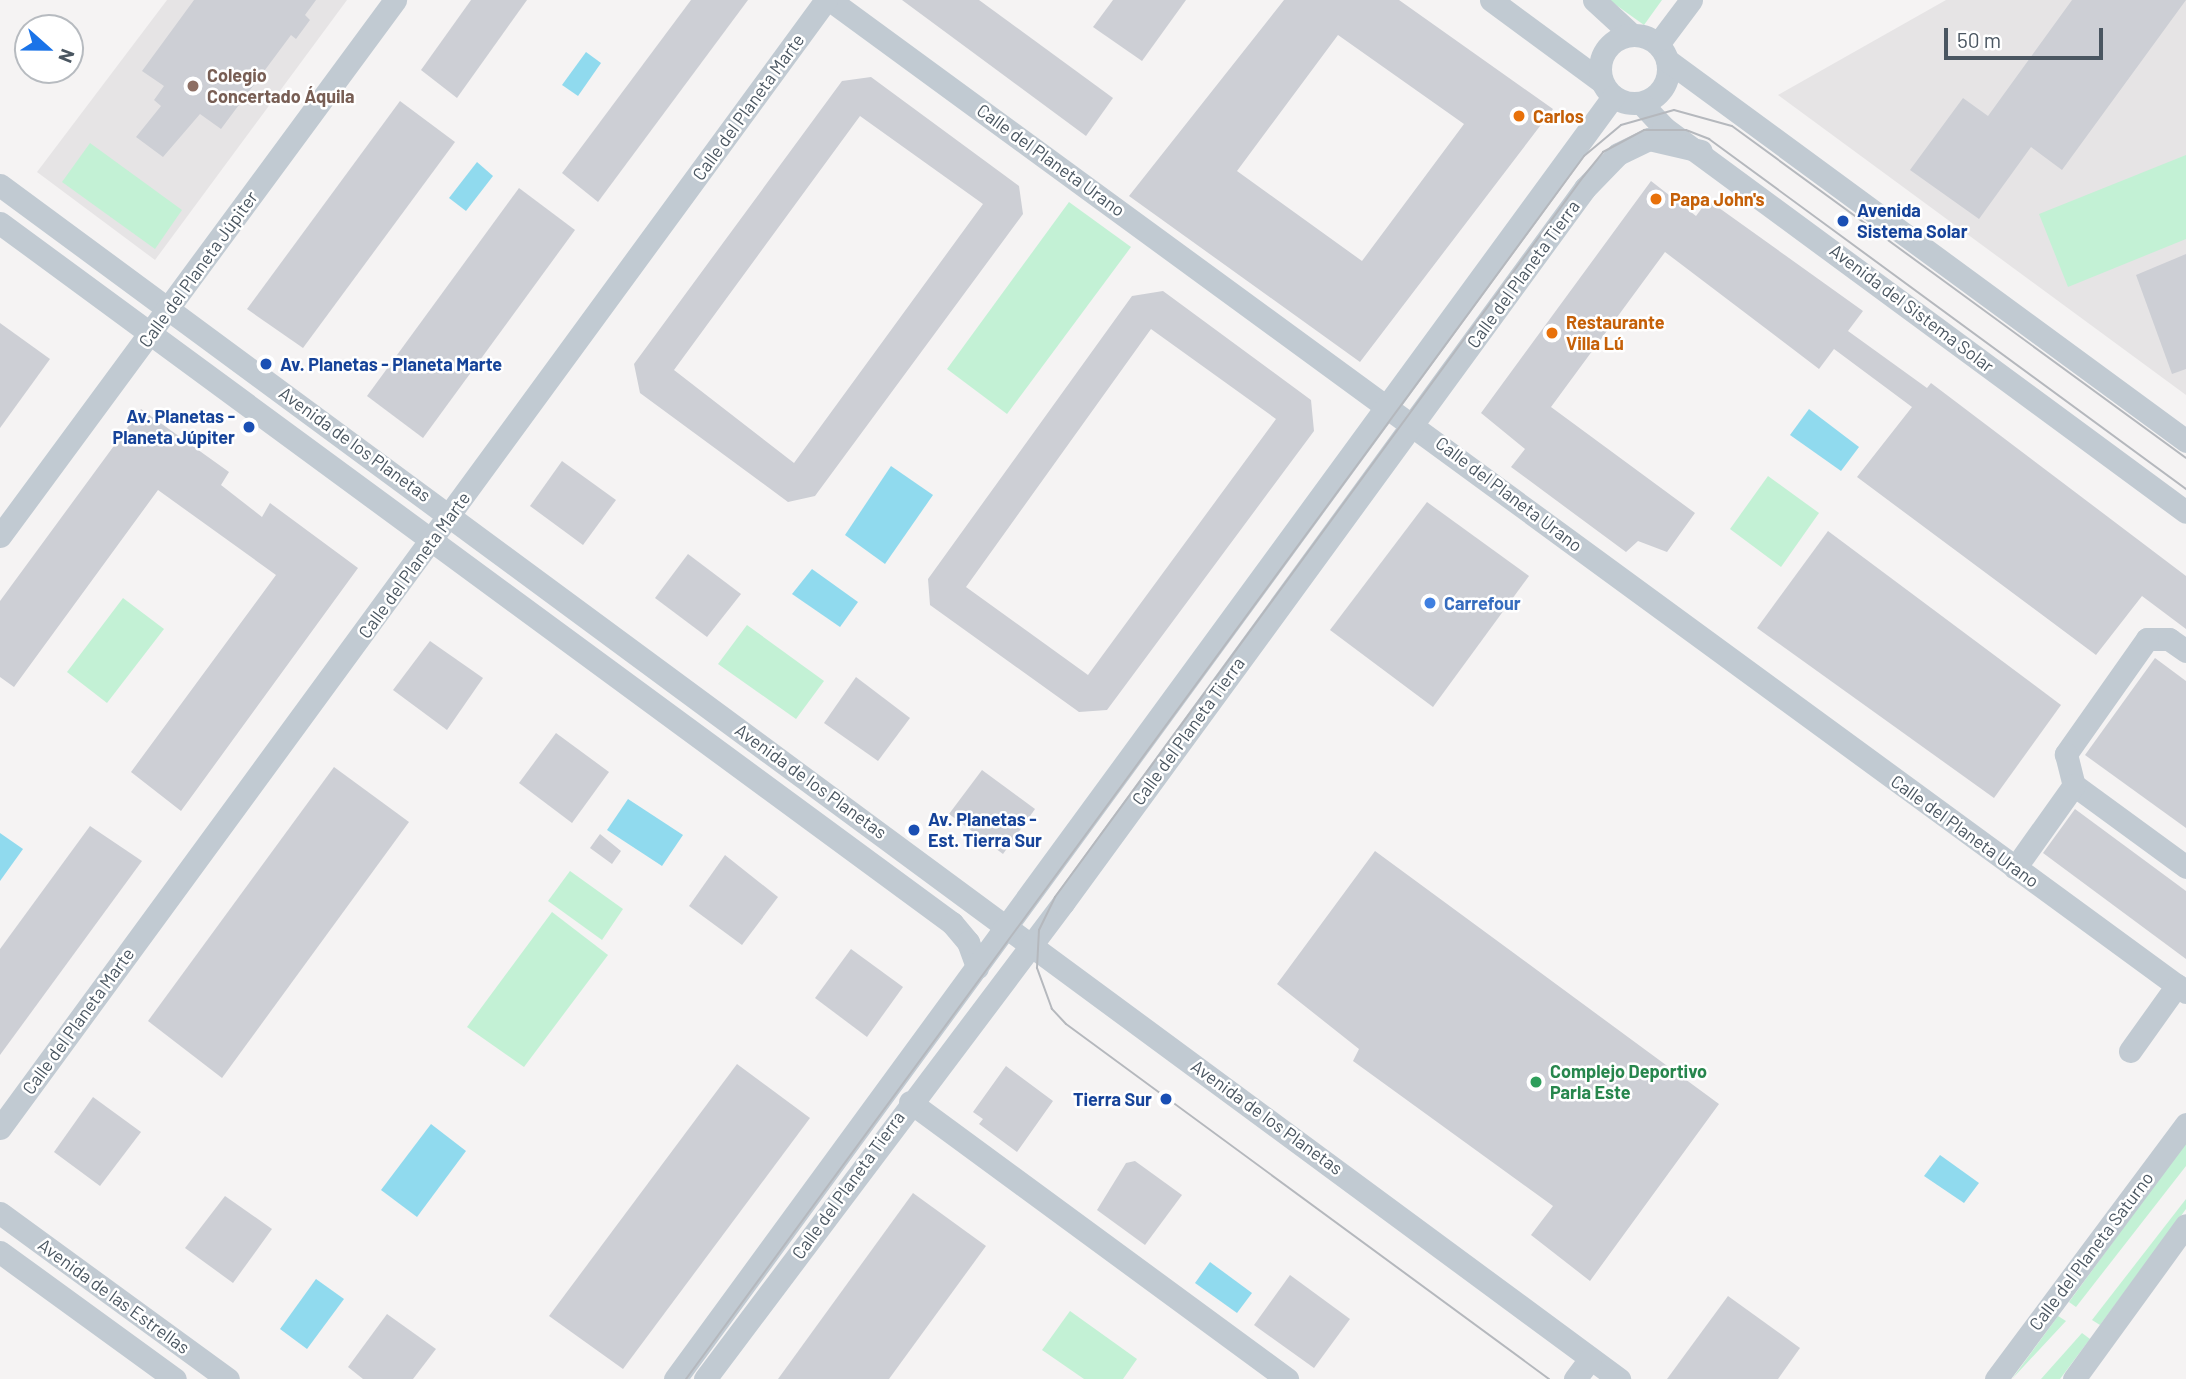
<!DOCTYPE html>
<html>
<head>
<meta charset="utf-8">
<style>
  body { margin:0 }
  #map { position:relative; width:2186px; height:1379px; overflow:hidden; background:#f5f3f3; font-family:Barlow,sans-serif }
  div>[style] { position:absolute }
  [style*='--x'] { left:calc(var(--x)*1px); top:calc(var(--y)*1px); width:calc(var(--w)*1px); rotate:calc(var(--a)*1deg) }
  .education>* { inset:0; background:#e6e4e5 }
  .green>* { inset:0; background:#c3f1d5 }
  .water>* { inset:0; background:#90daee }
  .building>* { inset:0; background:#cdcfd5 }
  .minor>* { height:23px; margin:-11.5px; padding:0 11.5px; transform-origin:11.5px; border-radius:11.5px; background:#c1cad2 }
  .minor>.ring { margin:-11.5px; padding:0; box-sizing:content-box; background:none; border:23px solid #c1cad2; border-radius:50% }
  .tram>* { height:2px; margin:-1px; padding:0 1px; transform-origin:1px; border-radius:1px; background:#b5b8bd }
  .dots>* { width:19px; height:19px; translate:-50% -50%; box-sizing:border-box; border:4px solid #fff; border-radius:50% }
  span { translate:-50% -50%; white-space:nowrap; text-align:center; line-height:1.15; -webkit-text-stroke:5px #fff; paint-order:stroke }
  .education-label { font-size:18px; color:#785e54; font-weight:700 }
  .left { translate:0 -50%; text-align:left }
  .street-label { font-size:18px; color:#4a5661 }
  .food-label { font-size:18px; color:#c56008; font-weight:700 }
  .transit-label { font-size:18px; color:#164399; font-weight:700 }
  .right { translate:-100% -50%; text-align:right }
  .shop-label { font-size:18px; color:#366cbe; font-weight:700 }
  .leisure-label { font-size:18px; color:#27864d; font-weight:700 }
  .north { position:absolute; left:14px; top:14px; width:70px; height:70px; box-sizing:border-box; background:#fff; border:2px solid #b7bbc0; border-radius:50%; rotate:111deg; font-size:19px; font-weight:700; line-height:28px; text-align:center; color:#4a5661 }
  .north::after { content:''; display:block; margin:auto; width:24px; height:32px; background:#1a73e8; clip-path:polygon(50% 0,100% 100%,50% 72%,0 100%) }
  .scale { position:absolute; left:1944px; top:28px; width:159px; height:32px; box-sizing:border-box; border:4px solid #4a5661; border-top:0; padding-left:9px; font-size:21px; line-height:24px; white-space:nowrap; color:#4a5661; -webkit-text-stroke:5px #fff; paint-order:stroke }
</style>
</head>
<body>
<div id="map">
  <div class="education">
    <div style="clip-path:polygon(167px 0,347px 0,155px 260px,37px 172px)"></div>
    <div style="clip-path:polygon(1946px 0,2186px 0,2186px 395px,1778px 95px)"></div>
  </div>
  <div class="green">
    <div style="clip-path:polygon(1609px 0,1662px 0,1644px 25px)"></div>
    <div style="clip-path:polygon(90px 143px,182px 210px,155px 249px,62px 182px)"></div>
    <div style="clip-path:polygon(2186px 155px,2186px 239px,2068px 287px,2039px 214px)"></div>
    <div style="clip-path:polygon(1069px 202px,1131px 247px,1007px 414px,947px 369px)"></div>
    <div style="clip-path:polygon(1768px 476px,1819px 513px,1781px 567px,1730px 529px)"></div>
    <div style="clip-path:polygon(123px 598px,164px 629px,107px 703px,67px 672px)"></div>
    <div style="clip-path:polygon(747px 625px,824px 681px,796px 719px,718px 664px)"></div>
    <div style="clip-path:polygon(570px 871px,623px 909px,602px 940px,548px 901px)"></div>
    <div style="clip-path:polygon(552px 912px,608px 955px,524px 1067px,467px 1027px)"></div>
    <div style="clip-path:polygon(2186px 1142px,2186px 1166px,2076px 1307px,2069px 1302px)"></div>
    <div style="clip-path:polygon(2186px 1199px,2186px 1209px,2100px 1325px,2092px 1320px)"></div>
    <div style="clip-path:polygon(1070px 1311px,1137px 1359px,1123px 1379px,1084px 1379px,1042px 1350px)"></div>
    <div style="clip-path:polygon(2058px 1316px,2066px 1321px,2012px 1379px)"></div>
    <div style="clip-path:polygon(2082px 1333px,2090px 1339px,2060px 1379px,2041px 1379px)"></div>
  </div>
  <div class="water">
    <div style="clip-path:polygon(586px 52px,601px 63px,578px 96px,562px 85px)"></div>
    <div style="clip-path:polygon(477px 162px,493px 176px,466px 211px,449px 198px)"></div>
    <div style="clip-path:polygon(1809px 409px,1859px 447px,1841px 471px,1790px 435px)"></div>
    <div style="clip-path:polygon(891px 466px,933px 495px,885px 564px,845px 535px)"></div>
    <div style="clip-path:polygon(812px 569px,858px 602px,840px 627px,792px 594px)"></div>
    <div style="clip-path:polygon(628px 799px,683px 835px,662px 866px,607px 830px)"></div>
    <div style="clip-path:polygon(0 833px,23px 849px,0 881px)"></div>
    <div style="clip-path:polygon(431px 1124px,466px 1151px,417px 1217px,381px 1190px)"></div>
    <div style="clip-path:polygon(1940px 1155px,1979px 1183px,1964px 1203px,1924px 1176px)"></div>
    <div style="clip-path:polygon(1210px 1262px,1252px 1293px,1237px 1313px,1195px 1283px)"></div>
    <div style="clip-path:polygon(316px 1279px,344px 1299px,307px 1349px,280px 1329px)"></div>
  </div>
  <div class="building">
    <div style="clip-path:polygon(194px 0,316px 0,305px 15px,310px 20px,296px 39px,291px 35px,221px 129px,200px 114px,163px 157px,136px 137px,161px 106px,154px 100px,164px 86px,142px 71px)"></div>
    <div style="clip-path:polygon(471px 0,527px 0,457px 98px,421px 70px)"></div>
    <div style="clip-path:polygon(691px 0,748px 0,598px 202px,562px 173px)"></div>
    <div style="clip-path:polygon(902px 0,979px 0,1113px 98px,1086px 136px)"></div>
    <div style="clip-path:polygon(1113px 0,1186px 0,1142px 61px,1093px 27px)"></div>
    <div style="clip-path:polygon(evenodd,1284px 0,1399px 0,1553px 109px,1360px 362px,1129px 196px,1284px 0,1338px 35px,1464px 124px,1362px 261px,1237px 171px,1338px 35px)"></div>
    <div style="clip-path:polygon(2072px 0,2186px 0,2062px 170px,2031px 147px,1979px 219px,1910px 170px,1963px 98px,1988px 116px)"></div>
    <div style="clip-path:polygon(evenodd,871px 77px,1019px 186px,1023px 214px,815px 496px,788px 502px,640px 393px,634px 364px,842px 81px,871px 77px,860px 116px,983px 204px,794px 463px,674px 370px,860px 116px)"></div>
    <div style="clip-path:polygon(400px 101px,455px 142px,303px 348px,247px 309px)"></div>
    <div style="clip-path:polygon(1651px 181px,1696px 216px,1708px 200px,1863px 311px,1848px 331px,1927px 388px,1931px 383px,2186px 576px,2186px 629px,2142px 596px,2096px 655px,1857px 477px,1912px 407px,1834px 349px,1819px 369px,1665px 252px,1551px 407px,1695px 513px,1667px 552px,1638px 541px,1626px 552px,1511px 467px,1525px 449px,1481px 413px)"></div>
    <div style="clip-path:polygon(519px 188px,575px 230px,423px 438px,367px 396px)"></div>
    <div style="clip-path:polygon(2186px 254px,2186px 369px,2172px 374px,2136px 275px)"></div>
    <div style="clip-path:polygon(evenodd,1163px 291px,1311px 400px,1314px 431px,1107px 710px,1079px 712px,930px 605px,928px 579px,1132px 296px,1163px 291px,1151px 329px,1276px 419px,1088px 675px,966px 587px,1151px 329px)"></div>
    <div style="clip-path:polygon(0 323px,50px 359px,0 428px)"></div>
    <div style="clip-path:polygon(141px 409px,229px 472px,221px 485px,262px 517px,270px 503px,358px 568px,181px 811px,131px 772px,276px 575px,158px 490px,14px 687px,0 677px,0 601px)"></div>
    <div style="clip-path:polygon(562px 461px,616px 500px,583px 545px,530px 506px)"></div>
    <div style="clip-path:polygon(1427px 502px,1529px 576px,1433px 707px,1330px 630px)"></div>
    <div style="clip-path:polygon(1828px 531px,2061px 705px,1994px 798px,1757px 628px)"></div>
    <div style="clip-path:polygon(688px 554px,741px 594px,707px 637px,655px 598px)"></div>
    <div style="clip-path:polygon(430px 641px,483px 678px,447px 730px,393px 690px)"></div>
    <div style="clip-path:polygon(2155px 658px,2186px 681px,2186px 828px,2085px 755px)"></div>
    <div style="clip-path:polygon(856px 677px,910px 718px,878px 761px,824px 723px)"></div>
    <div style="clip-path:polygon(556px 733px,609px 772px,572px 823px,519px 783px)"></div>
    <div style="clip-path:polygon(334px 767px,409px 822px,222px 1078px,148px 1021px)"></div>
    <div style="clip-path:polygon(982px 770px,1035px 809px,1003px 854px,949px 814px)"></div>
    <div style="clip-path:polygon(2075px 809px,2186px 891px,2186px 959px,2043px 853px)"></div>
    <div style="clip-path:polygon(90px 826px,142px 861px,0 1055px,0 949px)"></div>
    <div style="clip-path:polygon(600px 834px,621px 851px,612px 864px,590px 848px)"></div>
    <div style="clip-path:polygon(1375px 851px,1719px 1104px,1590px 1281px,1531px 1235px,1553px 1206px,1353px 1061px,1359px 1049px,1277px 984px)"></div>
    <div style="clip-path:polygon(725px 855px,778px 897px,742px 945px,689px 906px)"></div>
    <div style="clip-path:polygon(851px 949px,903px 987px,867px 1037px,815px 998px)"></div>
    <div style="clip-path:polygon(737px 1064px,810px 1118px,623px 1369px,549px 1316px)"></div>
    <div style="clip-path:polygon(1006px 1066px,1053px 1101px,1017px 1152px,979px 1124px,983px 1119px,973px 1112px)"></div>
    <div style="clip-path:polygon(93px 1097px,141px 1132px,100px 1186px,54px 1152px)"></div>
    <div style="clip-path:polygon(1135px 1161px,1182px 1195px,1145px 1245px,1097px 1210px,1126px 1163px)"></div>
    <div style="clip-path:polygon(913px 1193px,986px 1246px,889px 1379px,778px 1379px)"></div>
    <div style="clip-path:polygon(225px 1196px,272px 1229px,233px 1283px,185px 1248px)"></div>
    <div style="clip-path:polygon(1290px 1275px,1350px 1319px,1314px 1368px,1254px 1325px)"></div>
    <div style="clip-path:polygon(1728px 1296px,1800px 1348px,1778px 1379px,1667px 1379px)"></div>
    <div style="clip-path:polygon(387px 1314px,436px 1349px,413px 1379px,363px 1379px,348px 1367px)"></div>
  </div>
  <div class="minor">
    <div style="--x:830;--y:0;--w:1680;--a:36.19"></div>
    <div style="--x:1491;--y:0;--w:137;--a:36.4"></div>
    <div style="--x:1594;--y:0;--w:50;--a:42.6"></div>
    <div class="ring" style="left:1600px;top:35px;width:45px;height:45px"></div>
    <div style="--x:1658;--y:44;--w:55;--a:-53.1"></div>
    <div style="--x:1667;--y:60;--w:644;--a:36.28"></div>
    <div style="--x:1641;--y:103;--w:33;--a:47"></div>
    <div style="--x:1663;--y:127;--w:649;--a:36.36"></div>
    <div style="--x:0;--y:185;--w:2012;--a:36.41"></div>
    <div style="--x:0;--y:223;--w:1182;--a:36.33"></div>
    <div style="--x:952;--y:923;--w:25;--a:50"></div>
    <div style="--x:968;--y:942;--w:27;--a:70"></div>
    <div style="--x:0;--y:536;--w:666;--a:-53.61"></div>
    <div style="--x:2186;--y:651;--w:21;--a:-145"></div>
    <div style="--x:2169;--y:639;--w:22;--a:180"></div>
    <div style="--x:2147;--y:639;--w:141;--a:125.2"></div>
    <div style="--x:2066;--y:754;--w:32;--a:76"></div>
    <div style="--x:2074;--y:785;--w:139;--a:36.2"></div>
    <div style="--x:2015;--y:868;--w:102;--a:-54.6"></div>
    <div style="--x:2130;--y:1051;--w:81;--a:-54.5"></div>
    <div style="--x:910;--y:1102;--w:468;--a:36.3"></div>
    <div style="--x:0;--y:1128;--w:1398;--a:-53.79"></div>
    <div style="--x:0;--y:1213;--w:282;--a:36.1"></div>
    <div style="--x:0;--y:1252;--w:216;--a:36"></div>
    <div style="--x:675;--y:1379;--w:1589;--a:-53.81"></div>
    <div style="--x:705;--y:1379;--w:596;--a:-53.05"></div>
    <div style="--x:1063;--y:903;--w:885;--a:-53.87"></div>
    <div style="--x:1585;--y:188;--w:47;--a:-45.9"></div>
    <div style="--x:1618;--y:154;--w:34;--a:-26"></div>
    <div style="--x:1649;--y:139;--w:53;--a:13"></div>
    <div style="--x:1575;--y:1379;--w:25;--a:-53"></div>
    <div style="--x:1996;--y:1379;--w:318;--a:-53.3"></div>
    <div style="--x:2074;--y:1379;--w:190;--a:-54"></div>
  </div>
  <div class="tram">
    <div style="--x:686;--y:1379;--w:1517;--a:-53.71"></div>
    <div style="--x:1584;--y:156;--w:48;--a:-40"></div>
    <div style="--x:1621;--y:125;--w:55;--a:-15.8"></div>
    <div style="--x:1674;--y:110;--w:60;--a:15.4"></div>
    <div style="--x:1732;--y:126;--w:562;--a:36.18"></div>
    <div style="--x:1549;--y:1379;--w:599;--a:-143.68"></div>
    <div style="--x:1066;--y:1024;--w:21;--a:-133"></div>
    <div style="--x:1052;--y:1009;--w:44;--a:-110.1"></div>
    <div style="--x:1037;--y:968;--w:38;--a:-87"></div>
    <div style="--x:1039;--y:930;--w:37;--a:-64"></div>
    <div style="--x:1055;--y:897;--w:893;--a:-53.75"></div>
    <div style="--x:1583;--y:177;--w:32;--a:-51"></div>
    <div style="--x:1603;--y:152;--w:47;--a:-28.2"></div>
    <div style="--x:1644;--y:130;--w:42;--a:0"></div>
    <div style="--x:1686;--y:130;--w:25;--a:21"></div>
    <div style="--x:1709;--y:139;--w:592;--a:36.27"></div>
  </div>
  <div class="dots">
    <div style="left:193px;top:86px;background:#8d6e63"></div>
    <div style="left:1519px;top:116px;background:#e8710a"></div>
    <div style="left:1656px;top:199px;background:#e8710a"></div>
    <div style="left:1843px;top:221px;background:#1a4fb4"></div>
    <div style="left:1552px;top:333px;background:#e8710a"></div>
    <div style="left:266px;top:364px;background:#1a4fb4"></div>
    <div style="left:249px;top:427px;background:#1a4fb4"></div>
    <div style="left:1430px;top:603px;background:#3f7fe0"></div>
    <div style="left:914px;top:830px;background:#1a4fb4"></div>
    <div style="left:1536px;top:1082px;background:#2e9e5b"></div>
    <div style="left:1166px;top:1099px;background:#1a4fb4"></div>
  </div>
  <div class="education-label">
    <span class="left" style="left:207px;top:86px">Colegio<br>Concertado Áquila</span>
  </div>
  <div class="street-label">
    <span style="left:748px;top:107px;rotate:-54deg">Calle del Planeta Marte</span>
    <span style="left:1051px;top:160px;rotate:36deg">Calle del Planeta Urano</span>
    <span style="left:198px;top:269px;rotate:-54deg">Calle del Planeta Júpiter</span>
    <span style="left:1523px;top:274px;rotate:-54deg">Calle del Planeta Tierra</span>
    <span style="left:1912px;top:308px;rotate:37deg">Avenida del Sistema Solar</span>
    <span style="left:355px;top:444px;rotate:36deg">Avenida de los Planetas</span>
    <span style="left:1509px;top:494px;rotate:37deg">Calle del Planeta Urano</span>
    <span style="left:414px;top:565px;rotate:-54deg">Calle del Planeta Marte</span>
    <span style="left:1188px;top:731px;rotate:-54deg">Calle del Planeta Tierra</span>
    <span style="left:811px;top:781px;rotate:36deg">Avenida de los Planetas</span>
    <span style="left:1965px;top:831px;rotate:36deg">Calle del Planeta Urano</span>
    <span style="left:78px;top:1021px;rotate:-54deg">Calle del Planeta Marte</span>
    <span style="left:1267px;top:1117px;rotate:36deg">Avenida de los Planetas</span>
    <span style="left:848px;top:1185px;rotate:-54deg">Calle del Planeta Tierra</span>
    <span style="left:2091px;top:1251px;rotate:-53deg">Calle del Planeta Saturno</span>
    <span style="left:114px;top:1296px;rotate:36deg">Avenida de las Estrellas</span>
  </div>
  <div class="food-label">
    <span class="left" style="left:1533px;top:116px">Carlos</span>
    <span class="left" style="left:1670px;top:199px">Papa John's</span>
    <span class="left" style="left:1566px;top:333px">Restaurante<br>Villa Lú</span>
  </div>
  <div class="transit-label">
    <span class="left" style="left:1857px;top:221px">Avenida<br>Sistema Solar</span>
    <span class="left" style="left:280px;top:364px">Av. Planetas - Planeta Marte</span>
    <span class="right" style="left:235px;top:427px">Av. Planetas -<br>Planeta Júpiter</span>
    <span class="left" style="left:928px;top:830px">Av. Planetas -<br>Est. Tierra Sur</span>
    <span class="right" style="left:1152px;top:1099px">Tierra Sur</span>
  </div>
  <div class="shop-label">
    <span class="left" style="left:1444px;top:603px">Carrefour</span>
  </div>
  <div class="leisure-label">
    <span class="left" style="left:1550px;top:1082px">Complejo Deportivo<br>Parla Este</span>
  </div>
  <div class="north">N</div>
  <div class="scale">50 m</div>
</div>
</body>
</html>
